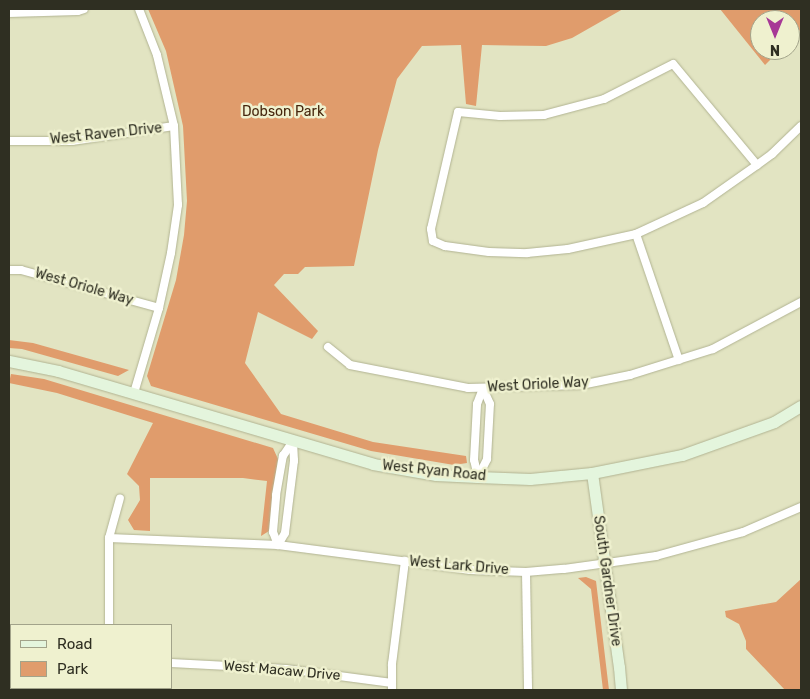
<!DOCTYPE html>
<html>
<head>
<meta charset="utf-8">
<style>
  body { margin:0 }
  #map { position:relative; width:810px; height:699px; overflow:hidden; background:#e2e4c2; font-family:Rubik,sans-serif }
  div>[style] { position:absolute }
  [style*='--x'] { left:calc(var(--x)*1px); top:calc(var(--y)*1px); width:calc(var(--w)*1px); rotate:calc(var(--a)*1deg) }
  .green>* { inset:0; background:#e09c6c }
  .roads { filter:drop-shadow(0 0 1px #b1b392) drop-shadow(0 0 1px #b1b392) }
  .street>* { height:8px; margin:-4px; padding:0 4px; transform-origin:4px; border-radius:4px; background:#fff }
  .secondary>* { height:11px; margin:-5.5px; padding:0 5.5px; transform-origin:5.5px; border-radius:5.5px; background:#e4f5dd }
  span { translate:-50% -50%; white-space:nowrap; text-align:center; line-height:1.15; -webkit-text-stroke:5px #eff1cf; paint-order:stroke }
  .park-label { font-size:14px; color:#46260d }
  .street-label { font-size:14px; color:#2f2f22 }
  .frame { position:absolute; inset:0; border:10px solid #2f2f22; pointer-events:none }
  .legend { position:absolute; left:10px; top:624px; width:162px; height:65px; box-sizing:border-box; background:#eff1cf; border:1px solid #a2a38a; margin:0; padding:6px 9px; list-style:none; font-size:15px; color:#2f2f22 }
  .legend li { display:flex; align-items:center; gap:10px; height:25px }
  .legend b { width:25px; border:1px solid #a2a38a }
  .north { position:absolute; left:750px; top:10px; width:50px; height:50px; box-sizing:border-box; background:#eff1cf; border:1px solid #a2a38a; border-radius:50%; rotate:180deg; font-size:14px; font-weight:700; line-height:20px; text-align:center; color:#2f2f22 }
  .north::after { content:''; display:block; margin:auto; width:18px; height:22px; background:#a73896; clip-path:polygon(50% 0,100% 100%,50% 72%,0 100%) }
</style>
</head>
<body>
<div id="map">
  <div class="green">
    <div style="clip-path:polygon(148px 9px,623px 9px,572px 38px,546px 46px,482px 45px,476px 106px,466px 104px,461px 45px,422px 46px,397px 79px,378px 150px,354px 266px,305px 267px,298px 274px,284px 274px,274px 285px,318px 331px,312px 339px,258px 312px,245px 363px,281px 414px,373px 442px,466px 456px,467px 463px,454px 465px,371px 451px,151px 386px,147px 376px,176px 280px,184px 235px,187px 201px,183px 126px,166px 51px)"></div>
    <div style="clip-path:polygon(720px 9px,801px 9px,801px 29px,790px 40px,790px 20px,760px 20px,760px 50px,780px 50px,765px 65px)"></div>
    <div style="clip-path:polygon(9px 340px,33px 343px,129px 370px,118px 376px,22px 349px,9px 348px)"></div>
    <div style="clip-path:polygon(11px 374px,44px 379px,273px 448px,278px 459px,269px 531px,261px 536px,267px 481px,243px 478px,150px 478px,150px 531px,134px 530px,128px 520px,140px 500px,139px 486px,127px 474px,153px 423px,57px 393px,9px 383px)"></div>
    <div style="clip-path:polygon(586px 577px,596px 581px,609px 690px,603px 690px,591px 589px,578px 578px)"></div>
    <div style="clip-path:polygon(801px 579px,801px 690px,785px 690px,746px 649px,746px 641px,739px 624px,726px 617px,725px 611px,776px 602px)"></div>
  </div>
  <div class="roads">
    <div class="street">
      <div style="--x:9;--y:13;--w:69;--a:-1.7"></div>
      <div style="--x:78;--y:11;--w:6;--a:-18"></div>
      <div style="--x:9;--y:141;--w:63;--a:0"></div>
      <div style="--x:72;--y:141;--w:103;--a:-8.4"></div>
      <div style="--x:757;--y:165;--w:131;--a:-129.7"></div>
      <div style="--x:673;--y:64;--w:77;--a:153.1"></div>
      <div style="--x:604;--y:99;--w:62;--a:165.1"></div>
      <div style="--x:544;--y:115;--w:44;--a:178.7"></div>
      <div style="--x:500;--y:116;--w:42;--a:-174.6"></div>
      <div style="--x:458;--y:112;--w:120;--a:103"></div>
      <div style="--x:431;--y:229;--w:12;--a:81"></div>
      <div style="--x:433;--y:241;--w:13;--a:23"></div>
      <div style="--x:445;--y:246;--w:44;--a:7.8"></div>
      <div style="--x:489;--y:252;--w:38;--a:2"></div>
      <div style="--x:527;--y:253;--w:41;--a:-5.6"></div>
      <div style="--x:568;--y:249;--w:70;--a:-12.4"></div>
      <div style="--x:636;--y:234;--w:74;--a:-24.8"></div>
      <div style="--x:703;--y:203;--w:66;--a:-35.1"></div>
      <div style="--x:757;--y:165;--w:19;--a:-36"></div>
      <div style="--x:772;--y:154;--w:40;--a:-44"></div>
      <div style="--x:636;--y:234;--w:133;--a:71.2"></div>
      <div style="--x:9;--y:270;--w:12;--a:0"></div>
      <div style="--x:21;--y:270;--w:143;--a:15.4"></div>
      <div style="--x:328;--y:347;--w:28;--a:39"></div>
      <div style="--x:350;--y:365;--w:120;--a:11"></div>
      <div style="--x:468;--y:388;--w:113;--a:-1.5"></div>
      <div style="--x:581;--y:385;--w:50;--a:-11.5"></div>
      <div style="--x:630;--y:375;--w:87;--a:-17.4"></div>
      <div style="--x:713;--y:349;--w:100;--a:-28.1"></div>
      <div style="--x:134;--y:393;--w:89;--a:-73.6"></div>
      <div style="--x:159;--y:308;--w:56;--a:-77.7"></div>
      <div style="--x:171;--y:253;--w:49;--a:-81.7"></div>
      <div style="--x:178;--y:205;--w:79;--a:-92.9"></div>
      <div style="--x:174;--y:126;--w:73;--a:-103.5"></div>
      <div style="--x:157;--y:55;--w:49;--a:-111.4"></div>
      <div style="--x:478;--y:477;--w:20;--a:-63"></div>
      <div style="--x:487;--y:459;--w:55;--a:-86.9"></div>
      <div style="--x:490;--y:404;--w:17;--a:-114"></div>
      <div style="--x:478;--y:477;--w:17;--a:-103"></div>
      <div style="--x:474;--y:460;--w:56;--a:-86.9"></div>
      <div style="--x:477;--y:404;--w:17;--a:-69"></div>
      <div style="--x:109;--y:538;--w:169;--a:2.4"></div>
      <div style="--x:278;--y:545;--w:194;--a:7.4"></div>
      <div style="--x:470;--y:570;--w:56;--a:2"></div>
      <div style="--x:526;--y:572;--w:38;--a:-5"></div>
      <div style="--x:564;--y:569;--w:93;--a:-8"></div>
      <div style="--x:656;--y:556;--w:90;--a:-15.4"></div>
      <div style="--x:743;--y:532;--w:63;--a:-23.3"></div>
      <div style="--x:278;--y:545;--w:14;--a:-111"></div>
      <div style="--x:273;--y:532;--w:37;--a:-85"></div>
      <div style="--x:276;--y:495;--w:40;--a:-80"></div>
      <div style="--x:283;--y:456;--w:18;--a:-56"></div>
      <div style="--x:278;--y:545;--w:14;--a:-60"></div>
      <div style="--x:285;--y:533;--w:73;--a:-82.9"></div>
      <div style="--x:294;--y:461;--w:20;--a:-93"></div>
      <div style="--x:526;--y:572;--w:118;--a:89"></div>
      <div style="--x:109;--y:625;--w:87;--a:-90"></div>
      <div style="--x:109;--y:538;--w:41;--a:-74.6"></div>
      <div style="--x:171;--y:663;--w:115;--a:3"></div>
      <div style="--x:286;--y:669;--w:107;--a:7.5"></div>
      <div style="--x:110;--y:688;--w:2;--a:90"></div>
      <div style="--x:392;--y:690;--w:26;--a:-90"></div>
      <div style="--x:392;--y:664;--w:104;--a:-82.8"></div>
    </div>
    <div class="secondary">
      <div style="--x:9;--y:361;--w:50;--a:11.5"></div>
      <div style="--x:58;--y:371;--w:328;--a:16.4"></div>
      <div style="--x:373;--y:464;--w:64;--a:9.9"></div>
      <div style="--x:436;--y:475;--w:42;--a:2.7"></div>
      <div style="--x:478;--y:477;--w:52;--a:2.2"></div>
      <div style="--x:530;--y:479;--w:62;--a:-5.5"></div>
      <div style="--x:592;--y:473;--w:92;--a:-11.3"></div>
      <div style="--x:682;--y:455;--w:98;--a:-19.7"></div>
      <div style="--x:774;--y:422;--w:31;--a:-31"></div>
      <div style="--x:592;--y:473;--w:196;--a:82.1"></div>
      <div style="--x:619;--y:667;--w:23;--a:85"></div>
    </div>
  </div>
  <div class="park-label">
    <span style="left:283px;top:112px">Dobson Park</span>
  </div>
  <div class="street-label">
    <span style="left:106px;top:134px;rotate:-6deg">West Raven Drive</span>
    <span style="left:84px;top:287px;rotate:16deg">West Oriole Way</span>
    <span style="left:538px;top:385px;rotate:-3deg">West Oriole Way</span>
    <span style="left:434px;top:471px;rotate:6deg">West Ryan Road</span>
    <span style="left:459px;top:566px;rotate:5deg">West Lark Drive</span>
    <span style="left:607px;top:581px;rotate:82deg">South Gardner Drive</span>
    <span style="left:282px;top:671px;rotate:5deg">West Macaw Drive</span>
  </div>
  <div class="frame"></div>
  <ul class="legend">
  <li><b style="height:6px;background:#e4f5dd"></b>Road</li>
  <li><b style="height:14px;background:#e09c6c"></b>Park</li>
  </ul>
  <div class="north">N</div>
</div>
</body>
</html>
